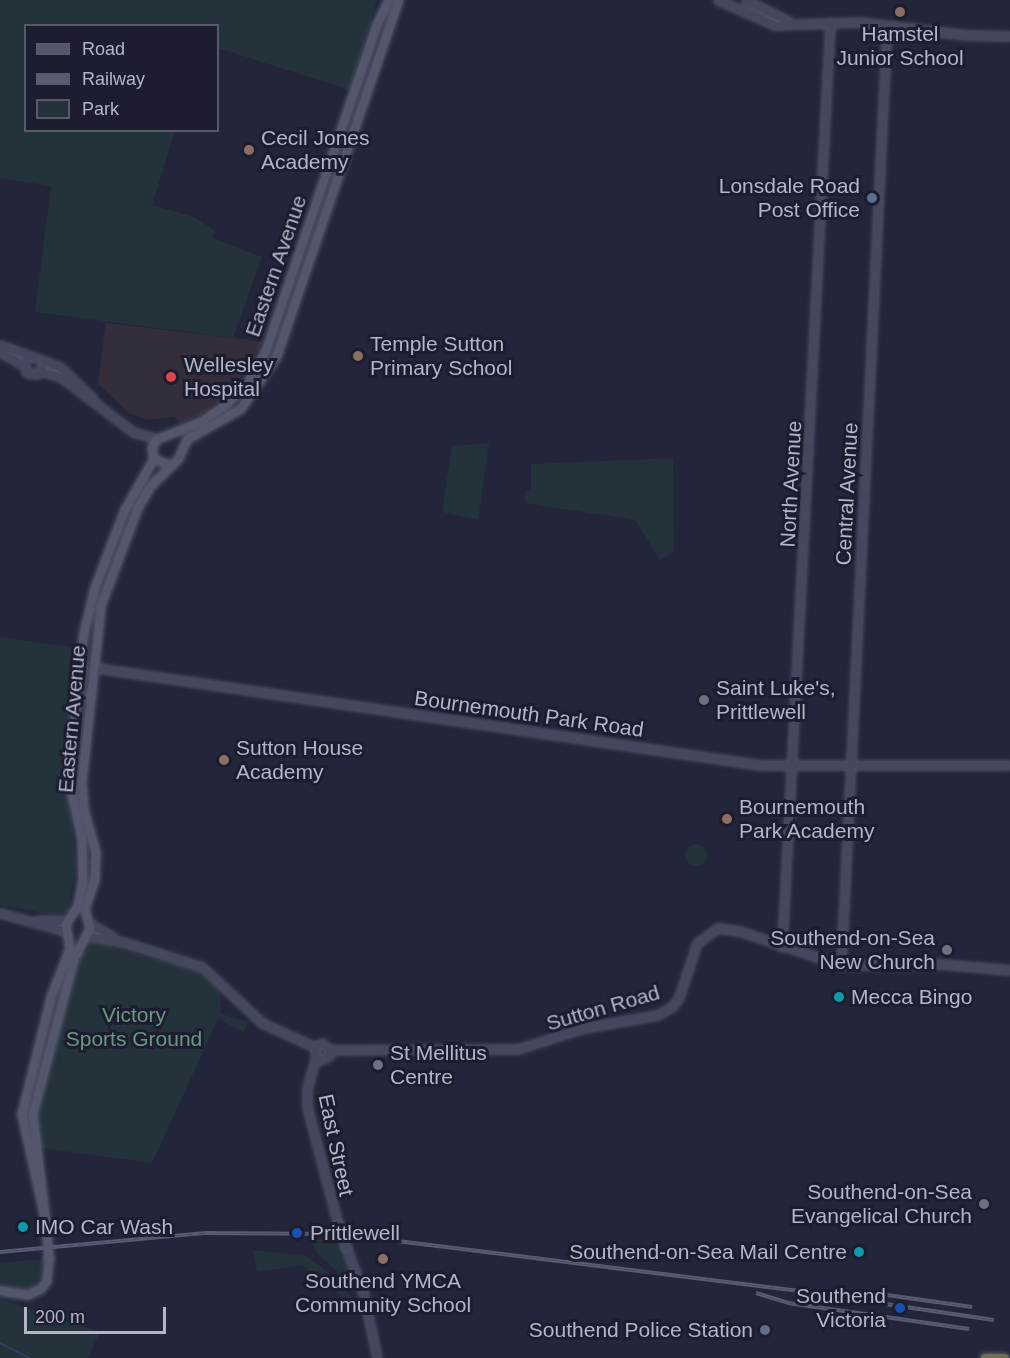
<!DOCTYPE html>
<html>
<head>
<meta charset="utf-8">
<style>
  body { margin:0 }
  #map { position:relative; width:1010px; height:1358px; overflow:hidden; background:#23263b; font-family:Arial,sans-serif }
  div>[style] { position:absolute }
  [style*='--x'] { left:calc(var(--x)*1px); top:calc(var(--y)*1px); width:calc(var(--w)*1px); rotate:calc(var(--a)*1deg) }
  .medical>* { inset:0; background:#342e3c }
  .green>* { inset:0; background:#24323c }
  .round { border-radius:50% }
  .stream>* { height:1.5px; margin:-0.75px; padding:0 0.75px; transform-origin:0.75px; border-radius:0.75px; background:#353a60 }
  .roads { filter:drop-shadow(0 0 2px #515466) drop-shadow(0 0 2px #515466) }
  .secondary>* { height:7px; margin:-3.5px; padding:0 3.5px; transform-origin:3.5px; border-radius:3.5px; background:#44475e }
  .primary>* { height:8px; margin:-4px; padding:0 4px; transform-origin:4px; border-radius:4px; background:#54576b }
  .highway>* { height:9px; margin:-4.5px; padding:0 4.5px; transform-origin:4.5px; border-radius:4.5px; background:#716e53 }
  .rail>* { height:4px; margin-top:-2px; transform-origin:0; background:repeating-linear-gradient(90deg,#1c1e30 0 4.5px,#585b72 0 9px); box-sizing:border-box; border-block:2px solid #585b72 }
  .bridges { filter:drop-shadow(0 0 2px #515466) drop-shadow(0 0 2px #515466) }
  .secondary-bridge>* { height:7px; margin:-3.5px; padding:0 3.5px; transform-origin:3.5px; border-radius:3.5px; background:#44475e }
  .primary-bridge>* { height:8px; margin:-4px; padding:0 4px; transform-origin:4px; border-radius:4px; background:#54576b }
  .dots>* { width:16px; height:16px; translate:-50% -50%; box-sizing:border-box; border:3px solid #1c1e30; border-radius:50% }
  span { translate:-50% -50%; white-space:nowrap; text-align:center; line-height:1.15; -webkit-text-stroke:6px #1c1e30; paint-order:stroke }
  .poi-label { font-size:21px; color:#b2b4c7 }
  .left { translate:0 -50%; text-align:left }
  .right { translate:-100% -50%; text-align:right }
  .street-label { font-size:21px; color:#b2b4c7 }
  .park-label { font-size:21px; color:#699881 }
  .legend { position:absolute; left:24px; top:24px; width:195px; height:108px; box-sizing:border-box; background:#1c1e30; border:2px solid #585a6c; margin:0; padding:8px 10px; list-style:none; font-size:18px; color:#b2b4c7 }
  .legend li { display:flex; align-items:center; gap:12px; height:30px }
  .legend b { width:30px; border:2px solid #585a6c }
  .scale { position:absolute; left:24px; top:1307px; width:142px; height:27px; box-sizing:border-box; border:3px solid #b2b4c7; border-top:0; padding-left:8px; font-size:18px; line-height:21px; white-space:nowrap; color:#b2b4c7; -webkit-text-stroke:4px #1c1e30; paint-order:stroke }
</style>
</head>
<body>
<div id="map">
  <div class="medical">
    <div style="clip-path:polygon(106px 323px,233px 338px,263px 342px,231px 393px,197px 417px,180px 423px,174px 417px,147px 420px,129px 413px,98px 384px)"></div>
  </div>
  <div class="green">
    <div style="clip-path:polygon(0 0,377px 0,350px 90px,218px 48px,218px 26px,26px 26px,26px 130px,175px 131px,152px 205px,194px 217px,215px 231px,212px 238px,262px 257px,233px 338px,35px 312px,51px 186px,0 178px)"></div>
    <div style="clip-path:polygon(489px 443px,478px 520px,442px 512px,452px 446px)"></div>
    <div style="clip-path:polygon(673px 458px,674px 552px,660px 560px,635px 520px,525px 503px,525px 491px,531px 491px,531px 464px)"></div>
    <div style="clip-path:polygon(0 637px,76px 648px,65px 759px,76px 866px,68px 911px,60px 916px,0 905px)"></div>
    <div class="round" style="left:685px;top:844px;width:22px;height:22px"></div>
    <div style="clip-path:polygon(93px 942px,197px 970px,220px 991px,221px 1014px,248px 1022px,244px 1032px,218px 1019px,152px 1163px,41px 1148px,37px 1122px,41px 1096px,75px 966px)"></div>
    <div style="clip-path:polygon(311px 1239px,339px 1240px,358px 1292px,317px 1253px)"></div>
    <div style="clip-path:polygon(253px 1250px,306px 1256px,337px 1279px,352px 1298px,343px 1297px,302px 1265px,257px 1272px)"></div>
    <div style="clip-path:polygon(42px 1259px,42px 1275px,30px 1290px,0 1289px,0 1263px)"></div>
    <div style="clip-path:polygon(0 1299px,100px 1332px,88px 1358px,0 1358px)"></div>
  </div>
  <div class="stream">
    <div style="--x:0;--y:1343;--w:33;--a:27"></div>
  </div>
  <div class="roads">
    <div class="secondary">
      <div style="--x:718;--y:0;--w:62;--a:23.7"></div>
      <div style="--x:775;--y:25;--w:84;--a:-2"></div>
      <div style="--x:859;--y:22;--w:108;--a:6.9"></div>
      <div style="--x:966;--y:35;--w:44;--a:1.3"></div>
      <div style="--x:746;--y:0;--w:49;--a:26.6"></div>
      <div style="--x:0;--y:345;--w:64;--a:20.1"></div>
      <div style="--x:60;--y:367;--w:46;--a:44.1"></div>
      <div style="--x:0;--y:352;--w:26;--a:29"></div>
      <div style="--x:28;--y:356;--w:10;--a:119"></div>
      <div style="--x:23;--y:365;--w:9;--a:63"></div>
      <div style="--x:27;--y:373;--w:10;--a:6"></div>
      <div style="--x:37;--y:374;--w:9;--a:-54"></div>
      <div style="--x:40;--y:371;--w:22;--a:16"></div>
      <div style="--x:61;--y:377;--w:91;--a:37.4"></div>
      <div style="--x:133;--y:432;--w:25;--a:16"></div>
      <div style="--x:90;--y:667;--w:677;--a:8.32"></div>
      <div style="--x:760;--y:765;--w:250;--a:0"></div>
      <div style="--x:81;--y:696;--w:30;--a:-73"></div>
      <div style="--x:0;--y:913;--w:67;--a:15.5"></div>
      <div style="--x:39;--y:920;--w:28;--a:2"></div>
      <div style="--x:90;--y:924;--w:26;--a:29"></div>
      <div style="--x:88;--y:936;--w:36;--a:10"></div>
      <div style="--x:123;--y:942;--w:83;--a:17.6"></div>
      <div style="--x:202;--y:967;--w:82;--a:43"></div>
      <div style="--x:262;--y:1023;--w:58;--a:24.4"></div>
      <div style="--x:782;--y:947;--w:926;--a:-87.03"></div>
      <div style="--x:841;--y:965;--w:941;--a:-87.2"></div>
      <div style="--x:315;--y:1047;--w:8;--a:-30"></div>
      <div style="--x:322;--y:1043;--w:11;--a:41"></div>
      <div style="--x:330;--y:1050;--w:188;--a:-0.3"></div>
      <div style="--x:518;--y:1049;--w:69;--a:-17.7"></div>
      <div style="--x:584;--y:1028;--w:74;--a:-10.1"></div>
      <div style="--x:657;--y:1015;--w:17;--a:-28"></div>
      <div style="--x:672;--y:1007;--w:12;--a:-55"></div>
      <div style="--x:679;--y:997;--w:57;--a:-71.6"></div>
      <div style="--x:697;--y:943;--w:26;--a:-36"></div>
      <div style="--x:718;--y:928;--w:21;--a:8"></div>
      <div style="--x:739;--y:931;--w:108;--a:18.4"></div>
      <div style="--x:841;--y:965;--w:100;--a:-0.6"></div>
      <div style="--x:941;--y:964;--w:69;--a:5"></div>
      <div style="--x:315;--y:1047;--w:8;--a:90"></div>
      <div style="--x:315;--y:1055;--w:8;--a:40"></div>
      <div style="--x:321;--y:1060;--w:9;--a:-27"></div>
      <div style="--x:329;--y:1056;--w:6;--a:-81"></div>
      <div style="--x:316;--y:1057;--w:32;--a:106"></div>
      <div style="--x:307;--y:1088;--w:19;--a:90"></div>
      <div style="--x:307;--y:1107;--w:121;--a:75.2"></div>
      <div style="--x:346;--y:1247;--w:48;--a:69.3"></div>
      <div style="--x:363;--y:1292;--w:67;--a:78"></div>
    </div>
    <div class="primary">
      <div style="--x:169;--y:465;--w:16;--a:-158"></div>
      <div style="--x:154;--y:459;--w:10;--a:-101"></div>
      <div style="--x:152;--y:449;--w:10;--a:-66"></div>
      <div style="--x:156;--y:440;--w:48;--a:-21.8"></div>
      <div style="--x:201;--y:422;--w:29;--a:-34"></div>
      <div style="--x:225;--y:406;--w:31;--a:-45"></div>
      <div style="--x:247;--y:384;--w:38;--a:-60"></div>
      <div style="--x:266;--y:351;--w:344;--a:-71.2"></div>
      <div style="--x:377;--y:25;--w:28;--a:-64"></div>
      <div style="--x:45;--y:1218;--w:107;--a:-102.5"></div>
      <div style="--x:22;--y:1114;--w:123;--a:-75.9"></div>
      <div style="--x:52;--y:995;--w:49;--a:-68.6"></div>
      <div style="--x:70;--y:949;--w:25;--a:-99"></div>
      <div style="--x:66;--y:924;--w:22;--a:-56"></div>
      <div style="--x:78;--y:906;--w:25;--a:-79"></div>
      <div style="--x:83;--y:881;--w:42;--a:-91.4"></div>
      <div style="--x:82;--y:839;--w:46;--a:-102.5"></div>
      <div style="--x:72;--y:794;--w:37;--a:-92"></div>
      <div style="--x:71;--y:757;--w:124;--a:-84"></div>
      <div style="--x:84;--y:634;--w:47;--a:-76.6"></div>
      <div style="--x:95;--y:588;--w:84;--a:-69"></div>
      <div style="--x:125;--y:510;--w:59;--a:-60.4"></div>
      <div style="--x:47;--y:1232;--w:119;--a:-96.8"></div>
      <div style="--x:33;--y:1114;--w:159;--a:-75.1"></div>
      <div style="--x:74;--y:960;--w:36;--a:-63"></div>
      <div style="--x:90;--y:928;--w:20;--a:-105"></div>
      <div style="--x:85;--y:909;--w:31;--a:-71"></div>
      <div style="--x:95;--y:880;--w:28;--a:-88"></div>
      <div style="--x:96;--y:852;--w:44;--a:-105.9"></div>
      <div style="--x:84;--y:810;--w:28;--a:-94"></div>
      <div style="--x:82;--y:782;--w:177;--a:-83.8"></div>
      <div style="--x:101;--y:606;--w:105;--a:-69.3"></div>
      <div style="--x:138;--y:508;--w:27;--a:-59"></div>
      <div style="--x:152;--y:485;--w:36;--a:-44"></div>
      <div style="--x:178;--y:460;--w:23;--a:-65"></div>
      <div style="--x:188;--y:439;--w:61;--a:-29.5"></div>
      <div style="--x:241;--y:409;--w:64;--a:-55.8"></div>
      <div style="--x:277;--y:356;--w:376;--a:-71.1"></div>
      <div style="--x:0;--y:1291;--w:28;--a:8"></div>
      <div style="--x:28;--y:1295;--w:14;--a:-25"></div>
      <div style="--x:41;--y:1289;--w:10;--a:-53"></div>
      <div style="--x:47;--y:1281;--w:22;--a:-85"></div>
    </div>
    <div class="highway">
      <div style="--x:985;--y:1358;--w:19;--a:0"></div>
    </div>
  </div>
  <div class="rail">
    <div style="--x:0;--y:1252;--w:207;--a:-5.3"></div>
    <div style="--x:206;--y:1233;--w:135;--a:0.4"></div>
    <div style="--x:341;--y:1234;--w:460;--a:7.1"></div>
    <div style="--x:797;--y:1291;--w:199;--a:8.4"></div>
    <div style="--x:756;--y:1293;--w:34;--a:17"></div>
    <div style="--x:788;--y:1303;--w:183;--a:8.2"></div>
    <div style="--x:880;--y:1294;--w:93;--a:8"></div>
  </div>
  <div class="bridges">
    <div class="secondary-bridge">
      <div style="--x:338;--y:1224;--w:24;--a:71"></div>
    </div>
    <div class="primary-bridge">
      <div style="--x:47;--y:1232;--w:27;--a:86"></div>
    </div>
  </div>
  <div class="dots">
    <div style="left:900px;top:12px;background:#8d6e63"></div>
    <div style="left:249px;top:150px;background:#8d6e63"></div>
    <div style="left:872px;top:198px;background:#5c6f8a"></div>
    <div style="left:358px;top:356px;background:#8d6e63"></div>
    <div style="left:171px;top:377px;background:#e0444e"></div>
    <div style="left:704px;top:700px;background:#6b7280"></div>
    <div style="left:224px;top:760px;background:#8d6e63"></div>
    <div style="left:727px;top:819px;background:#8d6e63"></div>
    <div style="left:947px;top:950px;background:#6b7280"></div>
    <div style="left:839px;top:997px;background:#0f9aa8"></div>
    <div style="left:378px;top:1065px;background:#6b7280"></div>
    <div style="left:984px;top:1204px;background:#6b7280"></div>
    <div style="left:23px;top:1227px;background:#0f9aa8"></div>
    <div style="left:297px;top:1233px;background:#1a4fb4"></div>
    <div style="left:859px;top:1252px;background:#0f9aa8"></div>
    <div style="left:383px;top:1259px;background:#8d6e63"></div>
    <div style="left:900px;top:1308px;background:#1a4fb4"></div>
    <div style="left:765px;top:1330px;background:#5c6f8a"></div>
  </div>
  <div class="poi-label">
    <span style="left:900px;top:46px">Hamstel<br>Junior School</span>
    <span class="left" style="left:261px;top:150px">Cecil Jones<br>Academy</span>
    <span class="right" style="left:860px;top:198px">Lonsdale Road<br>Post Office</span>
    <span class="left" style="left:370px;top:356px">Temple Sutton<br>Primary School</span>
    <span class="left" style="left:184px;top:377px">Wellesley<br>Hospital</span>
    <span class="left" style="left:716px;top:700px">Saint Luke's,<br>Prittlewell</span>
    <span class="left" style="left:236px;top:760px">Sutton House<br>Academy</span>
    <span class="left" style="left:739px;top:819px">Bournemouth<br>Park Academy</span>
    <span class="right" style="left:935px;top:950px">Southend-on-Sea<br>New Church</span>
    <span class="left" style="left:851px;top:997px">Mecca Bingo</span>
    <span class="left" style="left:390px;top:1065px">St Mellitus<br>Centre</span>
    <span class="right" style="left:972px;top:1204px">Southend-on-Sea<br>Evangelical Church</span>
    <span class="left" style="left:35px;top:1227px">IMO Car Wash</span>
    <span class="left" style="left:310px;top:1233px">Prittlewell</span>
    <span class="right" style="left:847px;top:1252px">Southend-on-Sea Mail Centre</span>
    <span style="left:383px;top:1293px">Southend YMCA<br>Community School</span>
    <span class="right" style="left:886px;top:1308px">Southend<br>Victoria</span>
    <span class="right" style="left:753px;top:1330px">Southend Police Station</span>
  </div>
  <div class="street-label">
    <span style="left:276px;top:266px;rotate:-71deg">Eastern Avenue</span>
    <span style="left:791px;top:484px;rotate:-87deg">North Avenue</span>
    <span style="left:847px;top:494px;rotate:-87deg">Central Avenue</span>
    <span style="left:529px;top:714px;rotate:8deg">Bournemouth Park Road</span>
    <span style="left:72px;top:719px;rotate:-85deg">Eastern Avenue</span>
    <span style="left:603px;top:1008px;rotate:-16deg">Sutton Road</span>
    <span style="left:336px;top:1145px;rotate:78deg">East Street</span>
  </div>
  <div class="park-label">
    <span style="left:134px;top:1027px">Victory<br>Sports Ground</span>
  </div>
  <ul class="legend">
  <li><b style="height:8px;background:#54576b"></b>Road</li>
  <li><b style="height:8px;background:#585b72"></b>Railway</li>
  <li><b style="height:16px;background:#24323c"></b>Park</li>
  </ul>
  <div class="scale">200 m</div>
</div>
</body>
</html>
